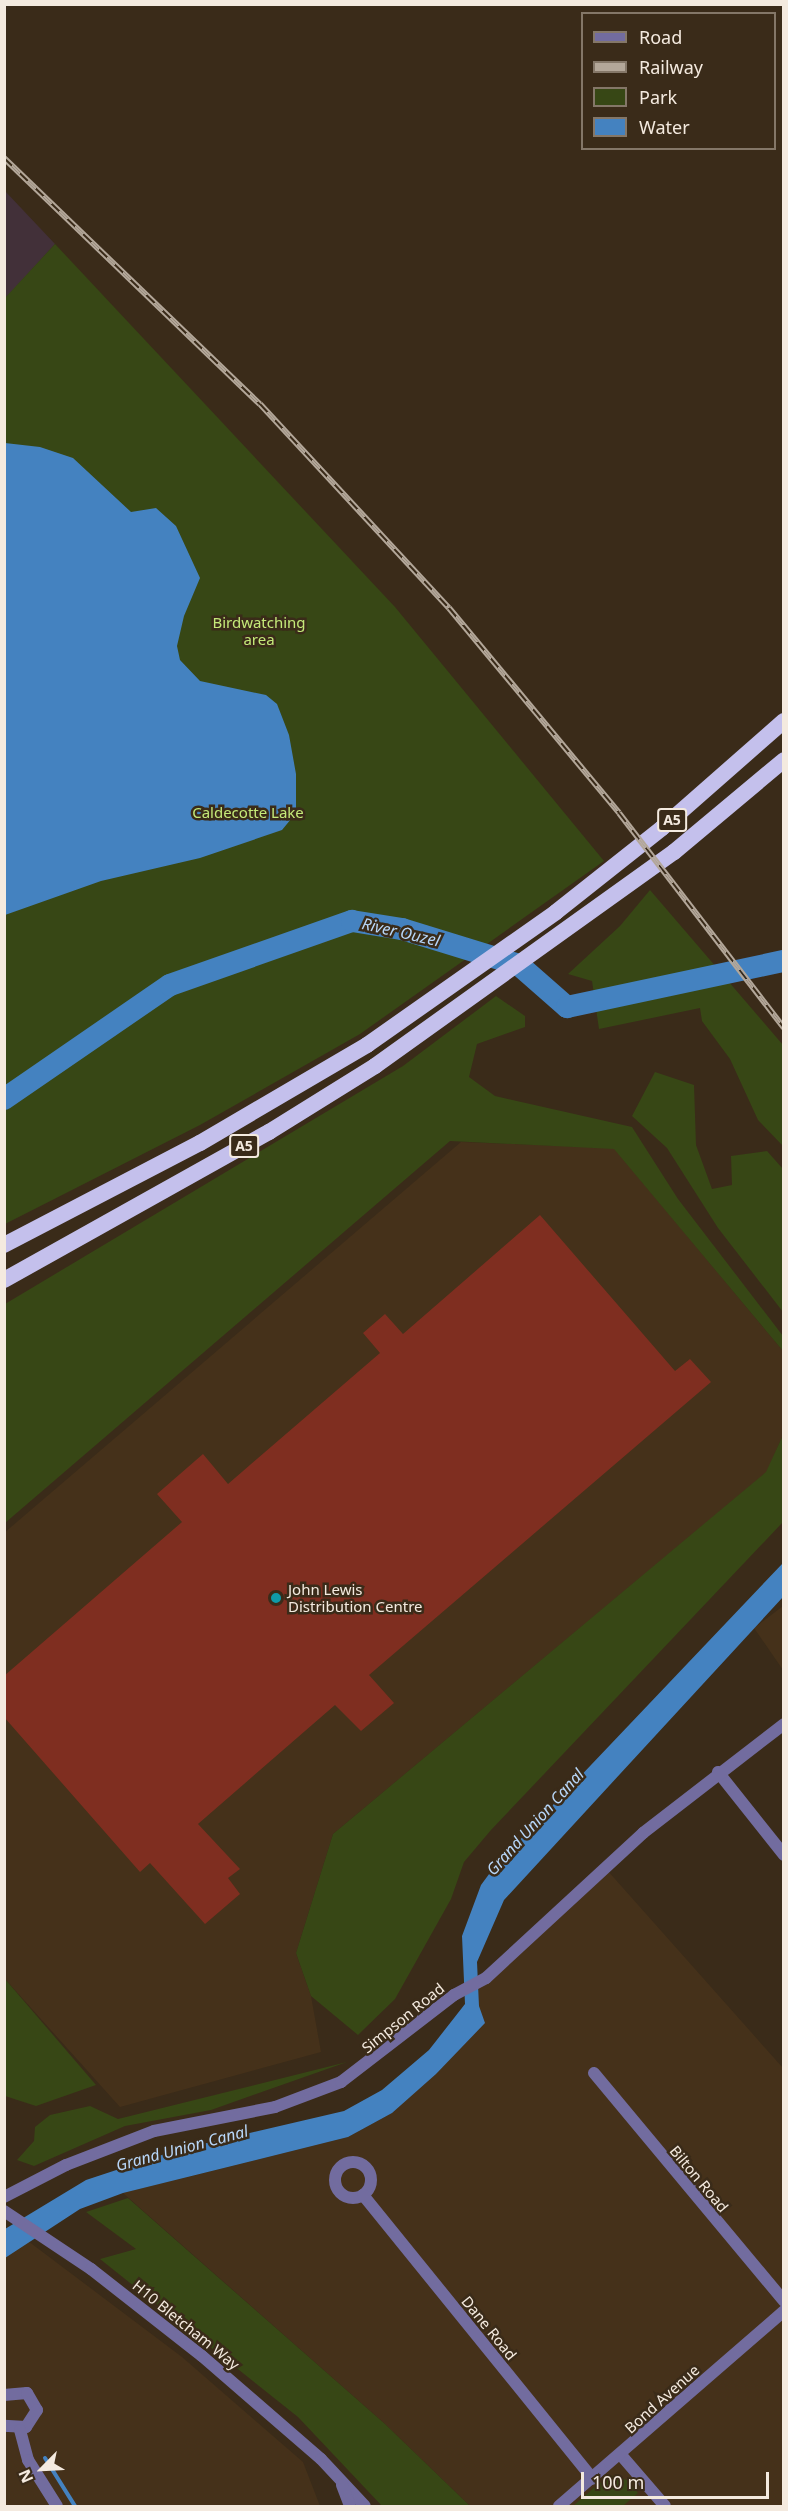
<!DOCTYPE html>
<html>
<head>
<meta charset="utf-8">
<style>
  body { margin:0 }
  #map { position:relative; width:788px; height:2511px; overflow:hidden; background:#3a2b19; font-family:"Noto Sans",sans-serif }
  div>[style] { position:absolute }
  [style*='--x'] { left:calc(var(--x)*1px); top:calc(var(--y)*1px); width:calc(var(--w)*1px); rotate:calc(var(--a)*1deg) }
  .commercial>* { inset:0; background:#423039 }
  .built>* { inset:0; background:#45311a }
  .green>* { inset:0; background:#374715 }
  .water>* { inset:0; background:#4482c0 }
  .stream>* { height:4px; margin:-2px; padding:0 2px; transform-origin:2px; border-radius:2px; background:#4482c0 }
  .river>* { height:22px; margin:-11px; padding:0 11px; transform-origin:11px; border-radius:11px; background:#4482c0 }
  .building>* { inset:0; background:#7f2e20 }
  .minor>* { height:12px; margin:-6px; padding:0 6px; transform-origin:6px; border-radius:6px; background:#726c9f }
  .minor>.ring { margin:-6px; padding:0; box-sizing:content-box; background:none; border:12px solid #726c9f; border-radius:50% }
  .tertiary>* { height:12px; margin:-6px; padding:0 6px; transform-origin:6px; border-radius:6px; background:#726c9f }
  .trunk>* { height:16px; margin:-8px; padding:0 8px; transform-origin:8px; border-radius:8px; background:#c4c0ec }
  .rail>* { height:6px; margin-top:-3px; transform-origin:0; background:repeating-linear-gradient(90deg,#3a2b19 0 11px,#b3a799 0 22px); box-sizing:border-box; border-block:2px solid #b3a799 }
  .dots>* { width:16px; height:16px; translate:-50% -50%; box-sizing:border-box; border:3px solid #3a2b19; border-radius:50% }
  span { translate:-50% -50%; white-space:nowrap; text-align:center; line-height:1.15; -webkit-text-stroke:5px #3a2b19; paint-order:stroke }
  .shield-label span { padding:2px 4px; background:#3a2b19; border:2px solid; border-radius:4px; -webkit-text-stroke-width:0 }
  .shield-label { font-size:14px; color:#f4eadf; font-weight:700 }
  .park-label { font-size:15px; color:#c4e979 }
  .poi-label { font-size:15px; color:#f4eadf }
  .left { translate:0 -50%; text-align:left }
  .street-label { font-size:15px; color:#f4eadf }
  .water-label { font-size:16px; color:#b8d7f9; font-style:italic }
  .frame { position:absolute; inset:0; border:6px solid #f4eadf; pointer-events:none }
  .legend { position:absolute; left:581px; top:12px; width:195px; height:138px; box-sizing:border-box; background:#3a2b19; border:2px solid #847768; margin:0; padding:8px 10px; list-style:none; font-size:18px; color:#f4eadf }
  .legend li { display:flex; align-items:center; gap:12px; height:30px }
  .legend b { width:30px; border:2px solid #847768 }
  .north { position:absolute; left:12px; top:2439px; width:60px; height:60px; -webkit-text-stroke:4px #3a2b19; paint-order:stroke; rotate:246deg; font-size:16px; font-weight:700; line-height:24px; text-align:center; color:#f4eadf }
  .north::after { content:''; display:block; margin:auto; width:21px; height:27px; background:#f4eadf; clip-path:polygon(50% 0,100% 100%,50% 72%,0 100%) }
  .scale { position:absolute; left:581px; top:2472px; width:188px; height:27px; box-sizing:border-box; border:3px solid #f4eadf; border-top:0; padding-left:8px; font-size:18px; line-height:21px; white-space:nowrap; color:#f4eadf; -webkit-text-stroke:4px #3a2b19; paint-order:stroke }
</style>
</head>
<body>
<div id="map">
  <div class="commercial">
    <div style="clip-path:polygon(5px 191px,55px 244px,5px 299px)"></div>
  </div>
  <div class="built">
    <div style="clip-path:polygon(461px 1142px,614px 1148px,783px 1351px,783px 1435px,767px 1472px,333px 1834px,296px 1953px,311px 1996px,321px 2052px,120px 2107px,5px 1979px,4px 1533px)"></div>
    <div style="clip-path:polygon(783px 1606px,783px 1670px,754px 1628px)"></div>
    <div style="clip-path:polygon(607px 1870px,783px 2068px,783px 2506px,470px 2506px,385px 2424px,123px 2193px,348px 2137px,392px 2113px,479px 2006px,478px 1987px)"></div>
    <div style="clip-path:polygon(28px 2241px,182px 2357px,303px 2462px,320px 2506px,5px 2506px,4px 2258px)"></div>
  </div>
  <div class="green">
    <div style="clip-path:polygon(55px 244px,395px 607px,604px 861px,360px 1034px,200px 1125px,5px 1224px,4px 299px)"></div>
    <div style="clip-path:polygon(650px 890px,783px 1045px,783px 1146px,758px 1120px,730px 1059px,702px 1021px,700px 1008px,599px 1029px,592px 981px,568px 974px,620px 926px)"></div>
    <div style="clip-path:polygon(496px 996px,525px 1016px,525px 1027px,477px 1044px,469px 1077px,495px 1096px,632px 1127px,678px 1199px,783px 1336px,783px 1351px,614px 1149px,450px 1141px,5px 1523px,5px 1304px,403px 1066px)"></div>
    <div style="clip-path:polygon(655px 1072px,694px 1085px,696px 1145px,712px 1189px,732px 1185px,731px 1156px,767px 1151px,783px 1169px,783px 1312px,718px 1228px,667px 1148px,632px 1116px)"></div>
    <div style="clip-path:polygon(783px 1435px,783px 1522px,491px 1830px,464px 1862px,451px 1899px,395px 1999px,358px 2035px,311px 1996px,296px 1953px,333px 1834px,766px 1472px)"></div>
    <div style="clip-path:polygon(5px 1979px,96px 2085px,36px 2106px,5px 2096px)"></div>
    <div style="clip-path:polygon(347px 2062px,211px 2110px,125px 2126px,34px 2166px,17px 2160px,34px 2141px,35px 2127px,50px 2115px,90px 2106px,118px 2119px)"></div>
    <div style="clip-path:polygon(128px 2198px,385px 2424px,470px 2506px,382px 2506px,298px 2417px,100px 2259px,136px 2249px,86px 2212px)"></div>
    <div style="clip-path:polygon(609px 2475px,627px 2480px,638px 2493px,623px 2506px,573px 2506px)"></div>
  </div>
  <div class="water">
    <div style="clip-path:polygon(5px 443px,40px 447px,73px 458px,131px 512px,156px 508px,176px 526px,200px 578px,184px 616px,177px 646px,180px 660px,200px 681px,266px 695px,277px 704px,289px 735px,296px 774px,296px 813px,282px 830px,200px 858px,101px 881px,5px 915px)"></div>
    <div style="clip-path:polygon(783px 1563px,783px 1597px,504px 1900px,477px 1962px,479px 2006px,485px 2023px,436px 2074px,392px 2113px,348px 2137px,123px 2193px,80px 2209px,5px 2258px,5px 2229px,86px 2180px,177px 2150px,344px 2111px,382px 2090px,429px 2050px,465px 2004px,462px 1936px,481px 1885px,495px 1866px)"></div>
  </div>
  <div class="stream">
    <div style="--x:45;--y:2458;--w:57;--a:58"></div>
  </div>
  <div class="river">
    <div style="--x:4;--y:1099;--w:201;--a:-34.5"></div>
    <div style="--x:170;--y:985;--w:193;--a:-19.4"></div>
    <div style="--x:352;--y:921;--w:51;--a:9.1"></div>
    <div style="--x:402;--y:929;--w:122;--a:17.1"></div>
    <div style="--x:519;--y:965;--w:64;--a:41.2"></div>
    <div style="--x:567;--y:1007;--w:222;--a:-12"></div>
  </div>
  <div class="building">
    <div style="clip-path:polygon(540px 1215px,675px 1371px,690px 1359px,711px 1382px,369px 1675px,394px 1703px,361px 1731px,335px 1705px,198px 1824px,240px 1869px,228px 1878px,240px 1894px,205px 1924px,150px 1863px,140px 1872px,4px 1717px,4px 1676px,182px 1522px,157px 1494px,203px 1454px,228px 1484px,380px 1353px,363px 1333px,385px 1314px,403px 1334px)"></div>
  </div>
  <div class="minor">
    <div style="--x:718;--y:1772;--w:106;--a:51.5"></div>
    <div style="--x:594;--y:2073;--w:297;--a:50.2"></div>
    <div class="ring" style="left:335px;top:2162px;width:24px;height:24px"></div>
    <div style="--x:363;--y:2195;--w:365;--a:51"></div>
    <div style="--x:4;--y:2395;--w:23;--a:-5"></div>
    <div style="--x:27;--y:2393;--w:20;--a:60"></div>
    <div style="--x:37;--y:2410;--w:20;--a:123"></div>
    <div style="--x:26;--y:2427;--w:22;--a:-177"></div>
    <div style="--x:20;--y:2430;--w:31;--a:75"></div>
    <div style="--x:28;--y:2460;--w:54;--a:57.8"></div>
    <div style="--x:621;--y:2455;--w:67;--a:49.2"></div>
    <div style="--x:559;--y:2506;--w:298;--a:-40.9"></div>
  </div>
  <div class="tertiary">
    <div style="--x:4;--y:2197;--w:70;--a:-27.3"></div>
    <div style="--x:66;--y:2165;--w:94;--a:-21.1"></div>
    <div style="--x:154;--y:2131;--w:123;--a:-11.2"></div>
    <div style="--x:275;--y:2107;--w:71;--a:-20.7"></div>
    <div style="--x:341;--y:2082;--w:143;--a:-37.6"></div>
    <div style="--x:454;--y:1995;--w:36;--a:-28"></div>
    <div style="--x:486;--y:1978;--w:214;--a:-42.7"></div>
    <div style="--x:643;--y:1833;--w:178;--a:-37.7"></div>
    <div style="--x:4;--y:2211;--w:105;--a:33.7"></div>
    <div style="--x:91;--y:2269;--w:141;--a:38.1"></div>
    <div style="--x:202;--y:2356;--w:157;--a:40.9"></div>
    <div style="--x:321;--y:2459;--w:64;--a:46.9"></div>
    <div style="--x:342;--y:2485;--w:22;--a:69"></div>
  </div>
  <div class="trunk">
    <div style="--x:4;--y:1245;--w:221;--a:-27.5"></div>
    <div style="--x:200;--y:1143;--w:194;--a:-30.4"></div>
    <div style="--x:367;--y:1045;--w:231;--a:-35.1"></div>
    <div style="--x:556;--y:912;--w:135;--a:-38.4"></div>
    <div style="--x:662;--y:828;--w:162;--a:-41.3"></div>
    <div style="--x:4;--y:1280;--w:304;--a:-29.2"></div>
    <div style="--x:269;--y:1132;--w:125;--a:-31.9"></div>
    <div style="--x:375;--y:1066;--w:368;--a:-35.6"></div>
    <div style="--x:674;--y:852;--w:143;--a:-39.9"></div>
  </div>
  <div class="rail">
    <div style="--x:4;--y:158;--w:355;--a:43.9"></div>
    <div style="--x:260;--y:404;--w:278;--a:47.2"></div>
    <div style="--x:449;--y:608;--w:266;--a:50.3"></div>
    <div style="--x:619;--y:813;--w:271;--a:52.5"></div>
  </div>
  <div class="dots">
    <div style="left:276px;top:1598px;background:#0f9aa8"></div>
  </div>
  <div class="shield-label">
    <span style="left:672px;top:820px">A5</span>
    <span style="left:244px;top:1146px">A5</span>
  </div>
  <div class="park-label">
    <span style="left:259px;top:631px">Birdwatching<br>area</span>
    <span style="left:248px;top:813px">Caldecotte Lake</span>
  </div>
  <div class="poi-label">
    <span class="left" style="left:288px;top:1598px">John Lewis<br>Distribution Centre</span>
  </div>
  <div class="street-label">
    <span style="left:403px;top:2018px;rotate:-39deg">Simpson Road</span>
    <span style="left:699px;top:2179px;rotate:50deg">Bilton Road</span>
    <span style="left:186px;top:2325px;rotate:39deg">H10 Bletcham Way</span>
    <span style="left:489px;top:2328px;rotate:51deg">Dane Road</span>
    <span style="left:662px;top:2399px;rotate:-42deg">Bond Avenue</span>
  </div>
  <div class="water-label">
    <span style="left:401px;top:932px;rotate:13deg">River Ouzel</span>
    <span style="left:535px;top:1822px;rotate:-48deg">Grand Union Canal</span>
    <span style="left:182px;top:2148px;rotate:-15deg">Grand Union Canal</span>
  </div>
  <div class="frame"></div>
  <ul class="legend">
  <li><b style="height:8px;background:#726c9f"></b>Road</li>
  <li><b style="height:8px;background:#b3a799"></b>Railway</li>
  <li><b style="height:16px;background:#374715"></b>Park</li>
  <li><b style="height:16px;background:#4482c0"></b>Water</li>
  </ul>
  <div class="north">N</div>
  <div class="scale">100 m</div>
</div>
</body>
</html>
